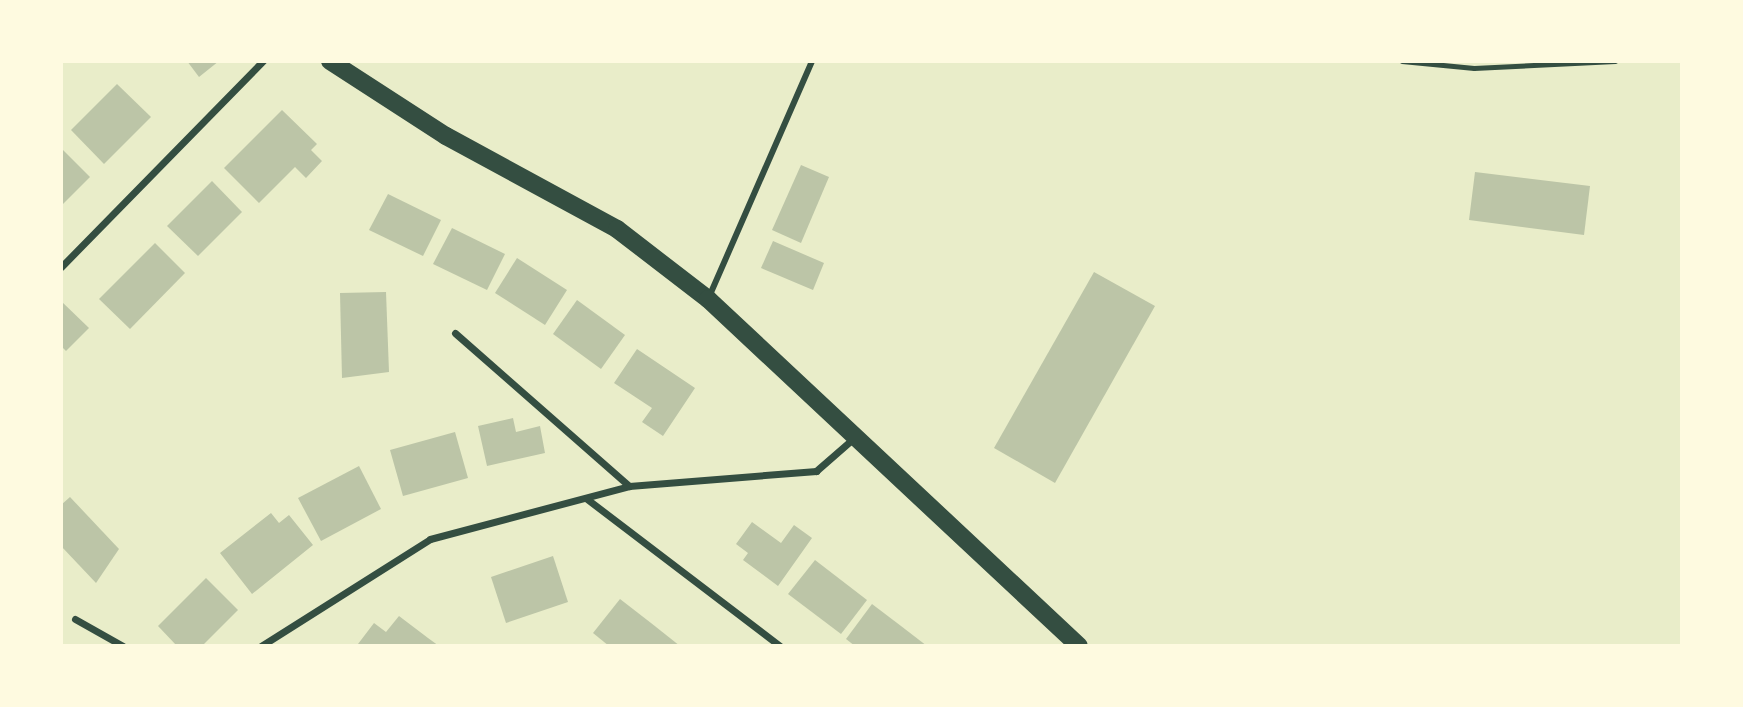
<!DOCTYPE html>
<html>
<head>
<meta charset="utf-8">
<style>
  body { margin:0 }
  #map { position:relative; width:1743px; height:707px; overflow:hidden; background:#e9edc9; font-family:"Nunito Sans",sans-serif }
  div>[style] { position:absolute }
  [style*='--x'] { left:calc(var(--x)*1px); top:calc(var(--y)*1px); width:calc(var(--w)*1px); rotate:calc(var(--a)*1deg) }
  .building>* { inset:0; background:#bcc5a7 }
  .path>* { height:4.5px; margin:-2.25px; padding:0 2.25px; transform-origin:2.25px; border-radius:2.25px; background:#344e41 }
  .pedestrian>* { height:6px; margin:-3px; padding:0 3px; transform-origin:3px; border-radius:3px; background:#344e41 }
  .minor>* { height:7px; margin:-3.5px; padding:0 3.5px; transform-origin:3.5px; border-radius:3.5px; background:#344e41 }
  .primary>* { height:18px; margin:-9px; padding:0 9px; transform-origin:9px; border-radius:9px; background:#344e41 }
  span { translate:-50% -50%; white-space:nowrap; text-align:center; line-height:1.15; -webkit-text-stroke:6px #fefae0; paint-order:stroke }
  .frame { position:absolute; inset:0; border:63px solid #fefae0; pointer-events:none }
</style>
</head>
<body>
<div id="map">
  <div class="building">
    <div style="clip-path:polygon(187px 61px,219px 61px,199px 77px)"></div>
    <div style="clip-path:polygon(117px 84px,151px 117px,104px 164px,71px 130px)"></div>
    <div style="clip-path:polygon(282px 110px,317px 144px,311px 150px,322px 161px,306px 178px,295px 167px,259px 203px,224px 168px)"></div>
    <div style="clip-path:polygon(61px 148px,90px 177px,61px 206px)"></div>
    <div style="clip-path:polygon(801px 165px,829px 177px,801px 243px,772px 230px)"></div>
    <div style="clip-path:polygon(1475px 172px,1590px 186px,1584px 235px,1469px 220px)"></div>
    <div style="clip-path:polygon(212px 181px,242px 212px,198px 256px,167px 226px)"></div>
    <div style="clip-path:polygon(388px 194px,441px 220px,423px 256px,369px 230px)"></div>
    <div style="clip-path:polygon(452px 228px,505px 254px,487px 290px,433px 264px)"></div>
    <div style="clip-path:polygon(773px 241px,824px 263px,813px 290px,761px 268px)"></div>
    <div style="clip-path:polygon(155px 243px,185px 273px,130px 329px,99px 299px)"></div>
    <div style="clip-path:polygon(517px 258px,567px 290px,545px 325px,495px 293px)"></div>
    <div style="clip-path:polygon(1094px 272px,1155px 306px,1055px 483px,994px 448px)"></div>
    <div style="clip-path:polygon(386px 292px,389px 372px,342px 378px,340px 293px)"></div>
    <div style="clip-path:polygon(577px 300px,625px 335px,601px 369px,553px 334px)"></div>
    <div style="clip-path:polygon(61px 301px,89px 328px,66px 351px,61px 346px)"></div>
    <div style="clip-path:polygon(637px 349px,695px 388px,663px 436px,642px 422px,652px 408px,614px 383px)"></div>
    <div style="clip-path:polygon(513px 418px,516px 432px,540px 426px,545px 453px,487px 466px,478px 426px)"></div>
    <div style="clip-path:polygon(455px 432px,468px 478px,403px 496px,390px 450px)"></div>
    <div style="clip-path:polygon(359px 466px,381px 509px,321px 541px,298px 498px)"></div>
    <div style="clip-path:polygon(70px 497px,119px 549px,96px 583px,61px 546px,61px 505px)"></div>
    <div style="clip-path:polygon(271px 513px,279px 523px,289px 515px,313px 545px,252px 594px,220px 553px)"></div>
    <div style="clip-path:polygon(752px 522px,781px 543px,794px 525px,812px 538px,778px 586px,743px 560px,748px 553px,736px 544px)"></div>
    <div style="clip-path:polygon(553px 556px,568px 602px,506px 623px,491px 577px)"></div>
    <div style="clip-path:polygon(815px 560px,867px 600px,841px 634px,788px 594px)"></div>
    <div style="clip-path:polygon(206px 578px,238px 610px,202px 646px,177px 646px,158px 626px)"></div>
    <div style="clip-path:polygon(620px 599px,651px 623px,680px 646px,609px 646px,593px 633px)"></div>
    <div style="clip-path:polygon(872px 604px,901px 626px,927px 646px,855px 646px,846px 639px)"></div>
    <div style="clip-path:polygon(399px 616px,428px 638px,439px 646px,358px 644px,374px 623px,386px 632px)"></div>
  </div>
  <div class="path">
    <div style="--x:1402;--y:61;--w:72;--a:5.6"></div>
    <div style="--x:1474;--y:68;--w:141;--a:-2.8"></div>
  </div>
  <div class="pedestrian">
    <div style="--x:709;--y:297;--w:257;--a:-66.4"></div>
  </div>
  <div class="minor">
    <div style="--x:61;--y:267;--w:289;--a:-45.6"></div>
    <div style="--x:455;--y:333;--w:232;--a:41.3"></div>
    <div style="--x:587;--y:499;--w:243;--a:37.3"></div>
    <div style="--x:75;--y:619;--w:55;--a:29.4"></div>
    <div style="--x:261;--y:646;--w:200;--a:-32.3"></div>
    <div style="--x:430;--y:539;--w:206;--a:-14.9"></div>
    <div style="--x:629;--y:486;--w:188;--a:-4.6"></div>
    <div style="--x:816;--y:471;--w:50;--a:-41"></div>
  </div>
  <div class="primary">
    <div style="--x:330;--y:61;--w:138;--a:32.9"></div>
    <div style="--x:446;--y:136;--w:195;--a:28.5"></div>
    <div style="--x:617;--y:229;--w:115;--a:37.6"></div>
    <div style="--x:708;--y:299;--w:508;--a:43.09"></div>
  </div>
  <div class="frame"></div>
</div>
</body>
</html>
